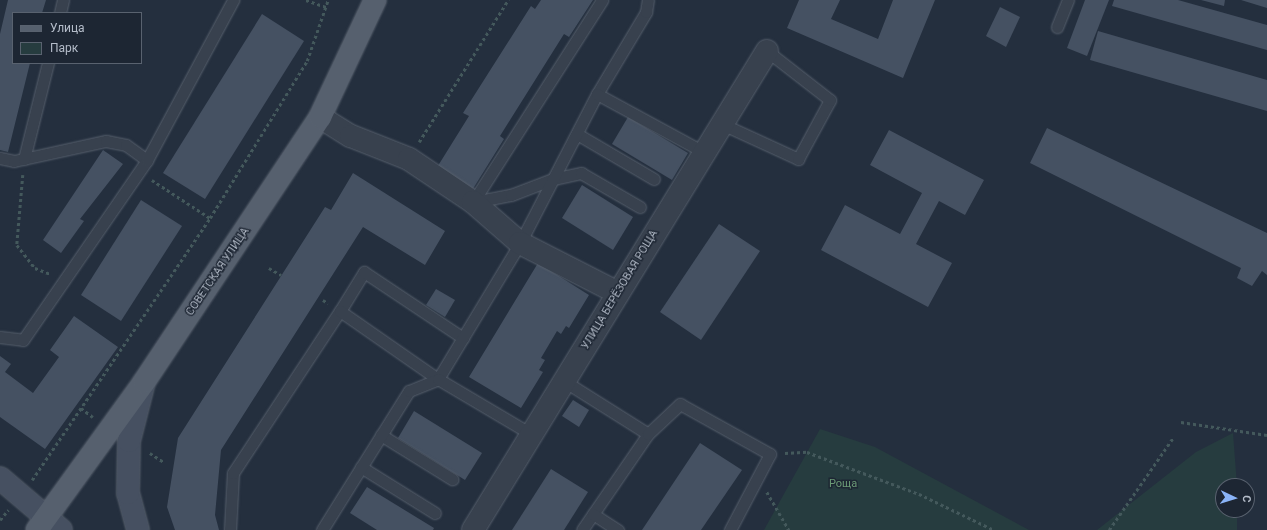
<!DOCTYPE html>
<html>
<head>
<meta charset="utf-8">
<style>
  body { margin:0 }
  #map { position:relative; width:1267px; height:530px; overflow:hidden; background:#242f3e; font-family:Roboto,sans-serif }
  div>[style] { position:absolute }
  [style*='--x'] { left:calc(var(--x)*1px); top:calc(var(--y)*1px); width:calc(var(--w)*1px); rotate:calc(var(--a)*1deg) }
  .green>* { inset:0; background:#263c3f }
  .building>* { inset:0; background:#455162 }
  .path>* { height:2.5px; margin-top:-1.25px; transform-origin:0; background:repeating-linear-gradient(90deg,#44595c 0 3px,transparent 0 6px) }
  .roads { filter:drop-shadow(0 0 1px #565f6c) drop-shadow(0 0 1px #565f6c) }
  .lane>* { height:11px; margin:-5.5px; padding:0 5.5px; transform-origin:5.5px; border-radius:5.5px; background:#38414e }
  .street>* { height:22px; margin:-11px; padding:0 11px; transform-origin:11px; border-radius:11px; background:#38414e }
  .secondary>* { height:22px; margin:-11px; padding:0 11px; transform-origin:11px; border-radius:11px; background:#465061 }
  .primary>* { height:22px; margin:-11px; padding:0 11px; transform-origin:11px; border-radius:11px; background:#56606e }
  span { translate:-50% -50%; white-space:nowrap; text-align:center; line-height:1.15; -webkit-text-stroke:3px #1d2633; paint-order:stroke }
  .street-label { font-size:11px; color:#b4bcc9 }
  .park-label { font-size:11px; color:#6b9a76 }
  .legend { position:absolute; left:12px; top:12px; width:130px; height:52px; box-sizing:border-box; background:#1d2633; border:1px solid #59626f; margin:0; padding:5px 7px; list-style:none; font-size:12px; color:#b4bcc9 }
  .legend li { display:flex; align-items:center; gap:8px; height:20px }
  .legend b { width:20px; border:1px solid #59626f }
  .north { position:absolute; left:1215px; top:478px; width:40px; height:40px; box-sizing:border-box; background:#1d2633; border:1px solid #59626f; border-radius:50%; rotate:94deg; font-size:11px; font-weight:700; line-height:16px; text-align:center; color:#b4bcc9 }
  .north::after { content:''; display:block; margin:auto; width:14px; height:18px; background:#8ab4f8; clip-path:polygon(50% 0,100% 100%,50% 72%,0 100%) }
</style>
</head>
<body>
<div id="map">
  <div class="green">
    <div style="clip-path:polygon(820px 429px,875px 447px,1029px 530px,764px 530px)"></div>
    <div style="clip-path:polygon(1233px 433px,1237px 486px,1223px 486px,1223px 510px,1237px 510px,1237px 530px,1097px 530px,1196px 452px)"></div>
  </div>
  <div class="building">
    <div style="clip-path:polygon(8px 0,46px 0,42px 13px,13px 13px,13px 63px,30px 63px,8px 152px,0 150px,0 34px)"></div>
    <div style="clip-path:polygon(541px 0,593px 0,569px 37px,564px 34px,500px 136px,504px 139px,471px 192px,436px 169px,469px 116px,463px 113px,531px 6px,535px 9px)"></div>
    <div style="clip-path:polygon(799px 0,840px 0,831px 19px,878px 39px,893px 0,935px 0,903px 78px,787px 28px)"></div>
    <div style="clip-path:polygon(1085px 0,1109px 0,1087px 56px,1067px 48px)"></div>
    <div style="clip-path:polygon(1114px 0,1178px 0,1267px 25px,1267px 50px,1112px 6px)"></div>
    <div style="clip-path:polygon(1201px 0,1225px 0,1224px 6px)"></div>
    <div style="clip-path:polygon(1241px 0,1267px 0,1267px 8px)"></div>
    <div style="clip-path:polygon(1000px 7px,1020px 17px,1006px 47px,986px 36px)"></div>
    <div style="clip-path:polygon(262px 14px,304px 41px,205px 199px,163px 173px)"></div>
    <div style="clip-path:polygon(1098px 31px,1267px 80px,1267px 111px,1090px 60px)"></div>
    <div style="clip-path:polygon(628px 117px,688px 153px,672px 180px,612px 144px)"></div>
    <div style="clip-path:polygon(1047px 128px,1267px 233px,1267px 275px,1262px 271px,1252px 286px,1237px 278px,1241px 268px,1030px 163px)"></div>
    <div style="clip-path:polygon(889px 130px,984px 180px,965px 215px,939px 201px,916px 244px,952px 263px,928px 307px,821px 250px,845px 205px,900px 234px,922px 193px,870px 165px)"></div>
    <div style="clip-path:polygon(103px 150px,123px 164px,80px 219px,84px 221px,61px 253px,43px 240px)"></div>
    <div style="clip-path:polygon(353px 173px,445px 231px,425px 265px,363px 227px,221px 450px,215px 515px,219px 530px,175px 530px,167px 507px,178px 438px,325px 207px,331px 210px)"></div>
    <div style="clip-path:polygon(582px 185px,633px 217px,613px 250px,562px 218px)"></div>
    <div style="clip-path:polygon(141px 200px,182px 226px,121px 321px,81px 295px)"></div>
    <div style="clip-path:polygon(719px 224px,760px 251px,701px 340px,660px 312px)"></div>
    <div style="clip-path:polygon(538px 263px,589px 295px,569px 328px,566px 326px,561px 334px,557px 331px,541px 358px,545px 360px,539px 370px,543px 372px,521px 408px,469px 377px)"></div>
    <div style="clip-path:polygon(436px 289px,455px 300px,445px 317px,426px 305px)"></div>
    <div style="clip-path:polygon(74px 316px,118px 347px,45px 449px,0 417px,0 356px,11px 364px,5px 372px,33px 393px,59px 357px,50px 350px)"></div>
    <div style="clip-path:polygon(573px 400px,589px 410px,579px 427px,562px 416px)"></div>
    <div style="clip-path:polygon(414px 411px,482px 453px,465px 480px,398px 438px)"></div>
    <div style="clip-path:polygon(700px 443px,742px 470px,701px 530px,642px 530px)"></div>
    <div style="clip-path:polygon(551px 469px,588px 492px,564px 530px,512px 530px)"></div>
    <div style="clip-path:polygon(367px 487px,434px 528px,433px 530px,377px 530px,350px 513px)"></div>
  </div>
  <div class="path">
    <div style="--x:306;--y:0;--w:21;--a:19"></div>
    <div style="--x:419;--y:142;--w:168;--a:-57.9"></div>
    <div style="--x:23;--y:175;--w:70;--a:94.9"></div>
    <div style="--x:17;--y:245;--w:29;--a:52"></div>
    <div style="--x:35;--y:268;--w:17;--a:21"></div>
    <div style="--x:152;--y:180;--w:69;--a:33.2"></div>
    <div style="--x:269;--y:268;--w:14;--a:30"></div>
    <div style="--x:323;--y:300;--w:6;--a:31"></div>
    <div style="--x:81;--y:408;--w:15;--a:37"></div>
    <div style="--x:1181;--y:422;--w:87;--a:8.6"></div>
    <div style="--x:150;--y:453;--w:17;--a:33"></div>
    <div style="--x:785;--y:453;--w:22;--a:-3"></div>
    <div style="--x:807;--y:452;--w:120;--a:20.6"></div>
    <div style="--x:919;--y:494;--w:83;--a:25.6"></div>
    <div style="--x:32;--y:480;--w:317;--a:-55.8"></div>
    <div style="--x:210;--y:218;--w:185;--a:-58.3"></div>
    <div style="--x:307;--y:61;--w:65;--a:-71"></div>
    <div style="--x:767;--y:492;--w:44;--a:59.9"></div>
    <div style="--x:0;--y:520;--w:13;--a:-51"></div>
    <div style="--x:1109;--y:530;--w:112;--a:-55.2"></div>
  </div>
  <div class="roads">
    <div class="lane">
      <div style="--x:60;--y:13;--w:13;--a:-77"></div>
      <div style="--x:1057;--y:27;--w:29;--a:-68"></div>
      <div style="--x:597;--y:94;--w:96;--a:-59.1"></div>
      <div style="--x:646;--y:12;--w:12;--a:-81"></div>
      <div style="--x:722;--y:124;--w:84;--a:24.7"></div>
      <div style="--x:798;--y:159;--w:67;--a:-61.5"></div>
      <div style="--x:830;--y:100;--w:80;--a:-142.1"></div>
      <div style="--x:574;--y:139;--w:6;--a:-59"></div>
      <div style="--x:577;--y:134;--w:89;--a:30.3"></div>
      <div style="--x:0;--y:158;--w:14;--a:12"></div>
      <div style="--x:14;--y:161;--w:94;--a:-12.3"></div>
      <div style="--x:106;--y:141;--w:20;--a:11"></div>
      <div style="--x:126;--y:145;--w:26;--a:36"></div>
      <div style="--x:24;--y:159;--w:99;--a:-76"></div>
      <div style="--x:473;--y:202;--w:240;--a:-57.4"></div>
      <div style="--x:474;--y:202;--w:38;--a:-11"></div>
      <div style="--x:511;--y:195;--w:45;--a:-20.9"></div>
      <div style="--x:553;--y:179;--w:29;--a:-12"></div>
      <div style="--x:581;--y:173;--w:68;--a:30"></div>
      <div style="--x:340;--y:311;--w:46;--a:-58.4"></div>
      <div style="--x:364;--y:272;--w:119;--a:33.7"></div>
      <div style="--x:0;--y:337;--w:23;--a:7"></div>
      <div style="--x:23;--y:340;--w:219;--a:-55.4"></div>
      <div style="--x:147;--y:160;--w:182;--a:-61.7"></div>
      <div style="--x:564;--y:381;--w:99;--a:32.2"></div>
      <div style="--x:648;--y:434;--w:116;--a:124.5"></div>
      <div style="--x:648;--y:434;--w:44;--a:-43.2"></div>
      <div style="--x:680;--y:404;--w:103;--a:29.1"></div>
      <div style="--x:770;--y:454;--w:86;--a:117.8"></div>
      <div style="--x:381;--y:435;--w:84;--a:31.8"></div>
      <div style="--x:361;--y:467;--w:87;--a:31.9"></div>
      <div style="--x:593;--y:514;--w:30;--a:33"></div>
      <div style="--x:230;--y:530;--w:57;--a:-87"></div>
      <div style="--x:233;--y:473;--w:194;--a:-56.6"></div>
      <div style="--x:340;--y:311;--w:119;--a:34.8"></div>
      <div style="--x:438;--y:379;--w:159;--a:-58.9"></div>
      <div style="--x:520;--y:243;--w:168;--a:-62.7"></div>
      <div style="--x:597;--y:94;--w:122;--a:28.5"></div>
      <div style="--x:322;--y:530;--w:164;--a:-58"></div>
      <div style="--x:409;--y:391;--w:31;--a:-22"></div>
      <div style="--x:438;--y:379;--w:108;--a:30.6"></div>
    </div>
    <div class="street">
      <div style="--x:320;--y:117;--w:36;--a:32"></div>
      <div style="--x:351;--y:136;--w:62;--a:21.6"></div>
      <div style="--x:409;--y:159;--w:77;--a:33.9"></div>
      <div style="--x:473;--y:202;--w:62;--a:41.1"></div>
      <div style="--x:520;--y:243;--w:110;--a:27"></div>
      <div style="--x:473;--y:530;--w:562;--a:-58.46"></div>
    </div>
    <div class="secondary">
      <div style="--x:0;--y:478;--w:80;--a:40.4"></div>
      <div style="--x:138;--y:530;--w:38;--a:-105"></div>
      <div style="--x:128;--y:493;--w:52;--a:-88.9"></div>
      <div style="--x:129;--y:441;--w:61;--a:-75.7"></div>
    </div>
    <div class="primary">
      <div style="--x:37;--y:530;--w:183;--a:-54.1"></div>
      <div style="--x:144;--y:382;--w:318;--a:-56.4"></div>
      <div style="--x:320;--y:117;--w:129;--a:-64.8"></div>
    </div>
  </div>
  <div class="street-label">
    <span style="left:218px;top:272px;rotate:-56deg">СОВЕТСКАЯ УЛИЦА</span>
    <span style="left:620px;top:290px;rotate:-59deg">УЛИЦА БЕРЁЗОВАЯ РОЩА</span>
  </div>
  <div class="park-label">
    <span style="left:843px;top:484px">Роща</span>
  </div>
  <ul class="legend">
  <li><b style="height:5px;background:#56606e"></b>Улица</li>
  <li><b style="height:11px;background:#263c3f"></b>Парк</li>
  </ul>
  <div class="north">С</div>
</div>
</body>
</html>
